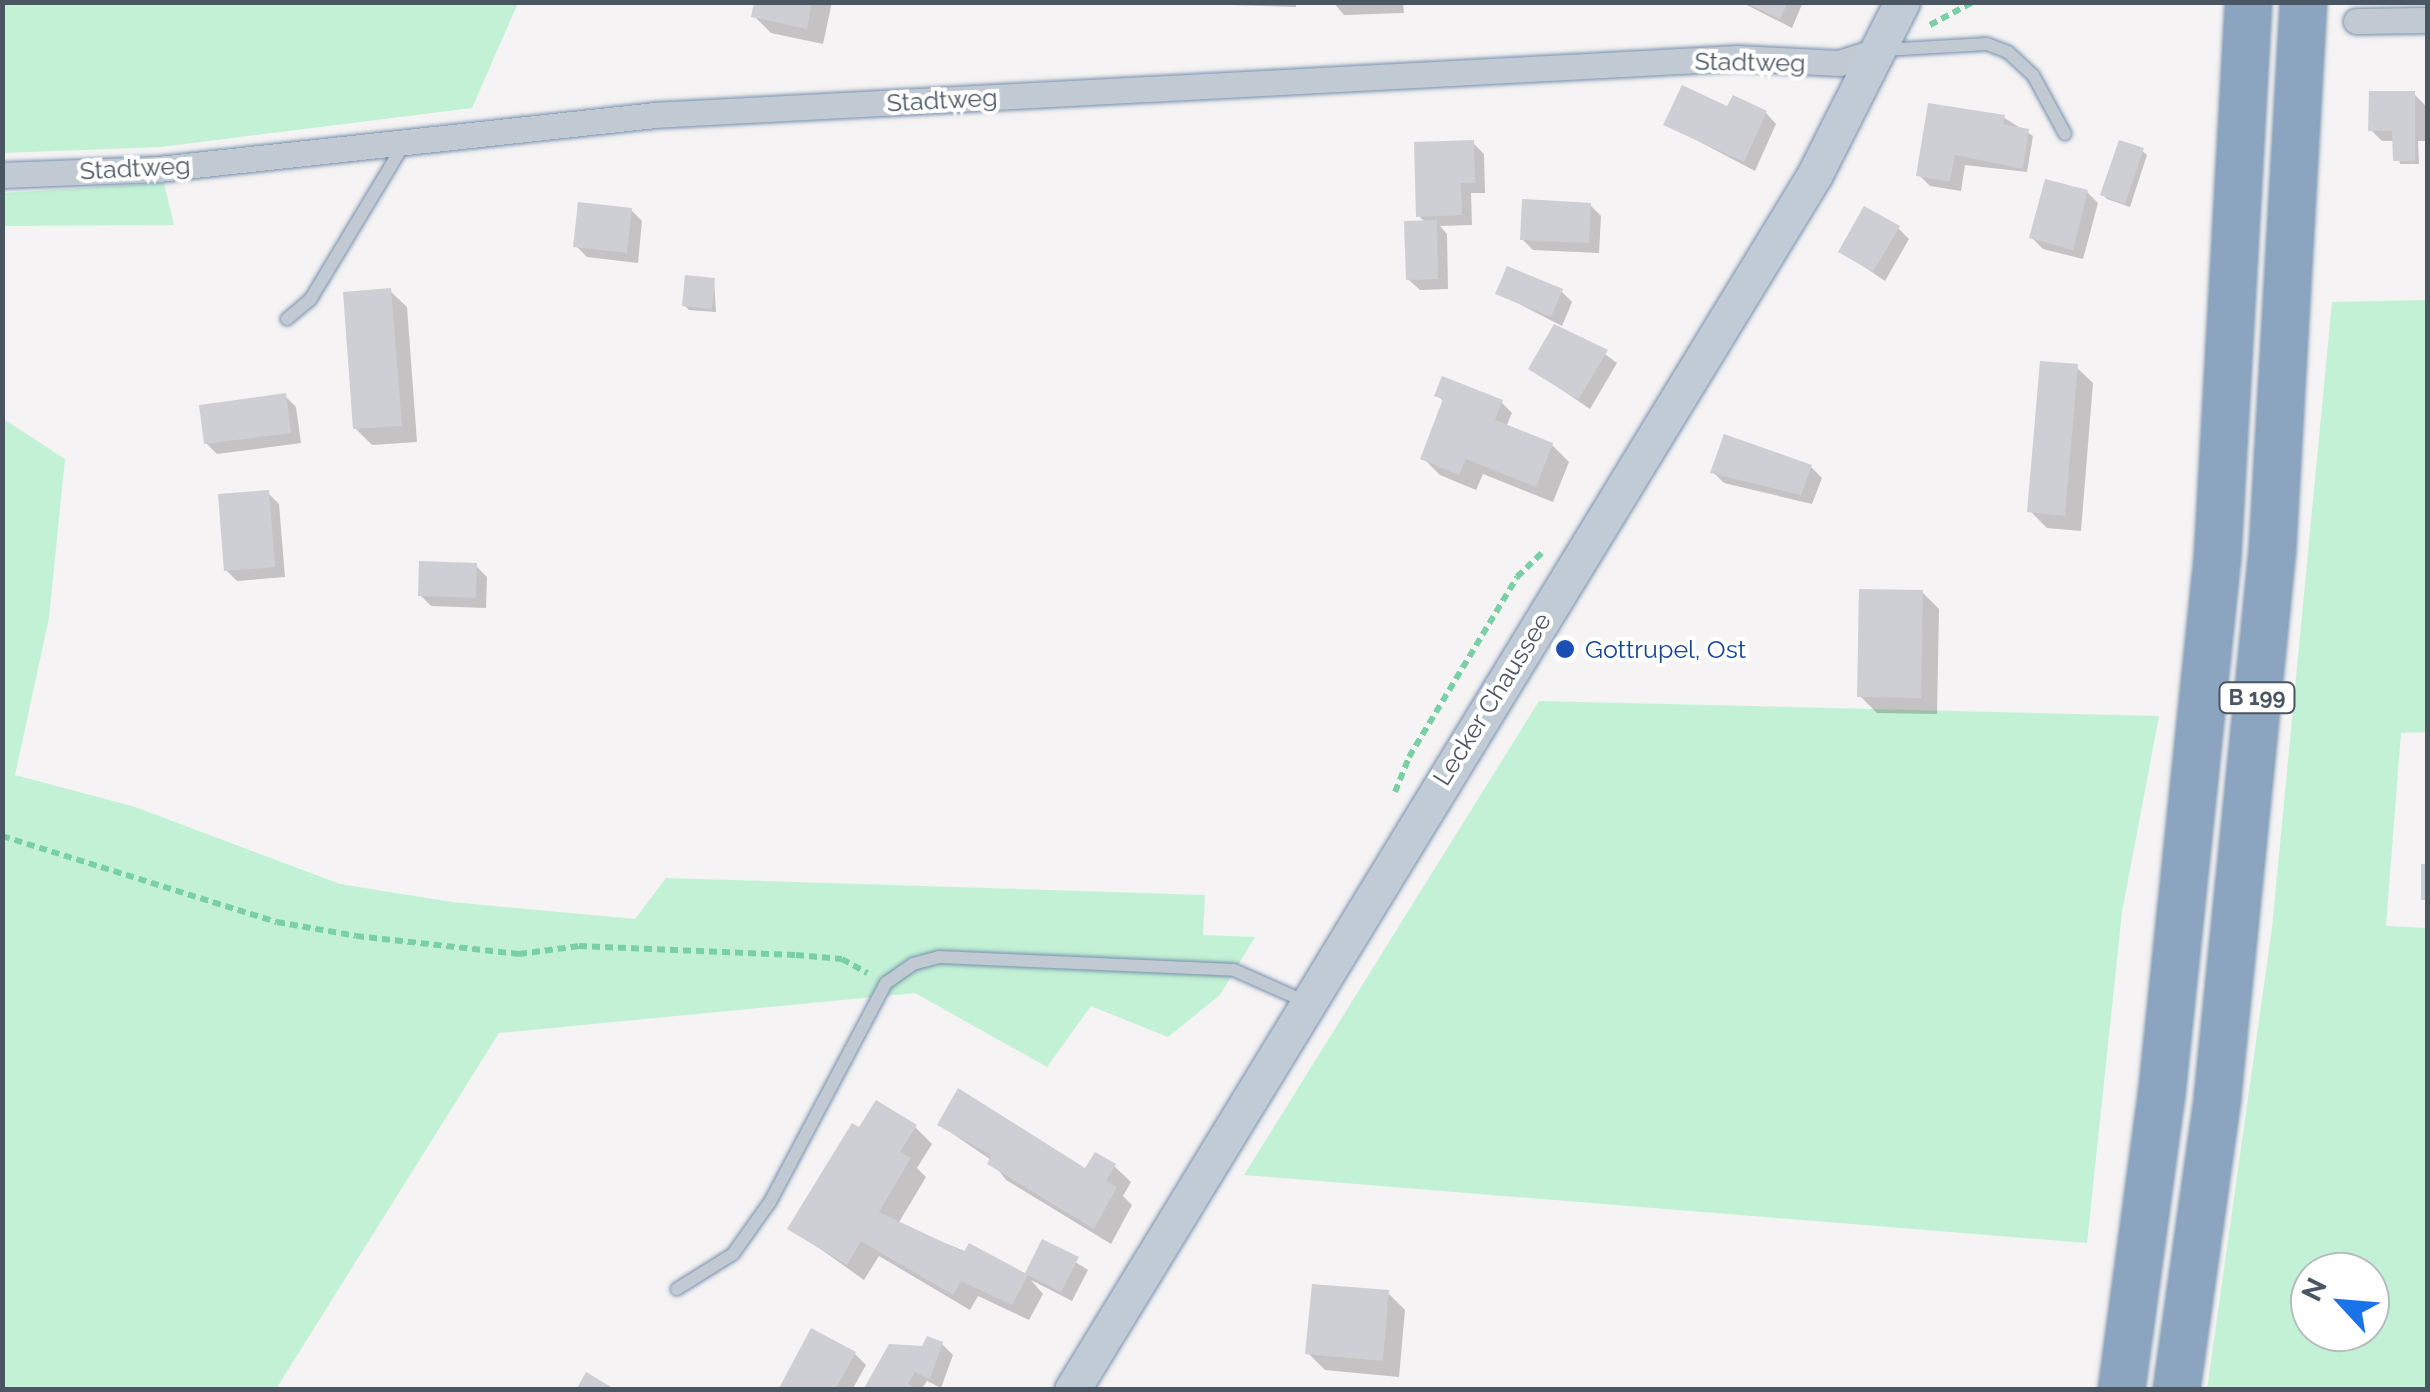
<!DOCTYPE html>
<html>
<head>
<meta charset="utf-8">
<style>
  body { margin:0 }
  #map { position:relative; width:2430px; height:1392px; overflow:hidden; background:#f5f3f3; font-family:Raleway,sans-serif }
  div>[style] { position:absolute }
  [style*='--x'] { left:calc(var(--x)*1px); top:calc(var(--y)*1px); width:calc(var(--w)*1px); rotate:calc(var(--a)*1deg) }
  .green>* { inset:0; background:#c3f1d5 }
  .shadow>* { inset:0; background:#0003 }
  .building>* { inset:0; background:#cdcfd5 }
  .path>* { height:6px; margin-top:-3px; transform-origin:0; background:repeating-linear-gradient(90deg,#7ad0a6 0 8px,transparent 0 13px) }
  .roads { filter:drop-shadow(0 0 2px #7690ad) drop-shadow(0 0 2px #7690ad) }
  .lane>* { height:12px; margin:-6px; padding:0 6px; transform-origin:6px; border-radius:6px; background:#c1cad2 }
  .street>* { height:25px; margin:-12.5px; padding:0 12.5px; transform-origin:12.5px; border-radius:12.5px; background:#c1cad2 }
  .secondary>* { height:35px; margin:-17.5px; padding:0 17.5px; transform-origin:17.5px; border-radius:17.5px; background:#c1cbd6 }
  .highway>* { height:45px; margin:-22.5px; padding:0 22.5px; transform-origin:22.5px; border-radius:22.5px; background:#8ba5c1 }
  .dots>* { width:28px; height:28px; translate:-50% -50%; box-sizing:border-box; border:5px solid #fff; border-radius:50% }
  span { translate:-50% -50%; white-space:nowrap; text-align:center; line-height:1.15; -webkit-text-stroke:8px #fff; paint-order:stroke }
  .shield-label span { padding:2px 8px; background:#fff; border:2px solid; border-radius:8px; -webkit-text-stroke-width:0 }
  .shield-label { font-size:22px; color:#4a5661; font-weight:700 }
  .street-label { font-size:25px; color:#4a5661 }
  .transit-label { font-size:25px; color:#164399 }
  .left { translate:0 -50%; text-align:left }
  .frame { position:absolute; inset:0; border:5px solid #4a5661; pointer-events:none }
  .north { position:absolute; left:2290px; top:1252px; width:100px; height:100px; box-sizing:border-box; background:#fff; border:2px solid #b7bbc0; border-radius:50%; rotate:296deg; font-size:28px; font-weight:700; line-height:40px; text-align:center; color:#4a5661 }
  .north::after { content:''; display:block; margin:auto; width:35px; height:45px; background:#1a73e8; clip-path:polygon(50% 0,100% 100%,50% 72%,0 100%) }
</style>
</head>
<body>
<div id="map">
  <div class="green">
    <div style="clip-path:polygon(2px 3px,3px 2px,518px 3px,472px 108px,161px 147px,3px 153px)"></div>
    <div style="clip-path:polygon(164px 183px,174px 225px,3px 226px,3px 193px)"></div>
    <div style="clip-path:polygon(evenodd,2427px 300px,2427px 732px,2401px 733px,2386px 926px,2427px 928px,2427px 1389px,2207px 1389px,2272px 928px,2332px 302px,2427px 300px,2310px 1272px,2370px 1272px,2370px 1332px,2310px 1332px,2310px 1272px)"></div>
    <div style="clip-path:polygon(2px 418px,65px 459px,49px 618px,15px 775px,135px 807px,340px 884px,452px 902px,635px 919px,666px 878px,1205px 895px,1203px 935px,1255px 937px,1220px 995px,1168px 1037px,1091px 1006px,1047px 1067px,915px 993px,499px 1033px,276px 1389px,3px 1389px)"></div>
    <div style="clip-path:polygon(1539px 701px,2159px 716px,2122px 912px,2087px 1243px,1244px 1175px)"></div>
  </div>
  <div class="shadow">
    <div style="clip-path:polygon(757px 2px,832px 2px,823px 44px,771px 33px,754px 16px)"></div>
    <div style="clip-path:polygon(1228px 2px,1296px 2px,1296px 7px,1230px 5px)"></div>
    <div style="clip-path:polygon(1333px 2px,1403px 2px,1404px 13px,1344px 15px)"></div>
    <div style="clip-path:polygon(1741px 2px,1803px 2px,1792px 28px)"></div>
    <div style="clip-path:polygon(2414px 94px,2425px 105px,2425px 141px,2418px 141px,2419px 164px,2400px 164px,2395px 141px,2382px 141px,2371px 130px)"></div>
    <div style="clip-path:polygon(1766px 113px,1776px 124px,1755px 171px,1666px 124px)"></div>
    <div style="clip-path:polygon(2003px 117px,2033px 136px,2027px 172px,1965px 165px,1961px 191px,1930px 186px,1919px 175px)"></div>
    <div style="clip-path:polygon(1473px 143px,1484px 154px,1485px 193px,1471px 193px,1472px 225px,1440px 226px,1447px 234px,1448px 289px,1420px 290px,1408px 279px,1426px 223px,1419px 216px)"></div>
    <div style="clip-path:polygon(2142px 151px,2147px 155px,2130px 207px,2107px 199px,2103px 195px)"></div>
    <div style="clip-path:polygon(2087px 192px,2098px 203px,2083px 259px,2043px 249px,2032px 238px)"></div>
    <div style="clip-path:polygon(1590px 205px,1601px 216px,1599px 253px,1533px 250px,1522px 239px)"></div>
    <div style="clip-path:polygon(631px 210px,642px 221px,638px 263px,587px 257px,576px 246px)"></div>
    <div style="clip-path:polygon(1898px 228px,1909px 239px,1885px 281px,1841px 251px)"></div>
    <div style="clip-path:polygon(714px 280px,716px 312px,689px 310px,684px 305px)"></div>
    <div style="clip-path:polygon(390px 291px,407px 307px,417px 442px,372px 445px,355px 428px)"></div>
    <div style="clip-path:polygon(1561px 291px,1572px 302px,1562px 326px,1498px 293px)"></div>
    <div style="clip-path:polygon(1582px 337px,1617px 363px,1590px 409px,1531px 369px)"></div>
    <div style="clip-path:polygon(2076px 367px,2093px 383px,2081px 531px,2047px 528px,2030px 511px)"></div>
    <div style="clip-path:polygon(1437px 395px,1501px 402px,1512px 413px,1506px 427px,1552px 445px,1569px 462px,1553px 502px,1483px 474px,1476px 490px,1440px 475px,1423px 458px,1445px 403px)"></div>
    <div style="clip-path:polygon(285px 396px,296px 407px,301px 443px,217px 454px,206px 443px)"></div>
    <div style="clip-path:polygon(1811px 467px,1822px 478px,1812px 504px,1724px 483px,1713px 472px)"></div>
    <div style="clip-path:polygon(268px 493px,279px 504px,285px 577px,237px 581px,226px 570px)"></div>
    <div style="clip-path:polygon(476px 566px,487px 577px,486px 608px,431px 606px,420px 595px)"></div>
    <div style="clip-path:polygon(1922px 592px,1939px 609px,1937px 714px,1877px 713px,1860px 696px)"></div>
    <div style="clip-path:polygon(940px 1125px,1086px 1172px,1114px 1166px,1131px 1182px,1123px 1196px,1132px 1205px,1111px 1244px,1006px 1180px,991px 1160px)"></div>
    <div style="clip-path:polygon(915px 1127px,932px 1144px,917px 1168px,926px 1177px,898px 1224px,1026px 1276px,1043px 1242px,1088px 1270px,1072px 1301px,1031px 1280px,1043px 1294px,1029px 1320px,978px 1296px,970px 1310px,879px 1256px,864px 1280px,791px 1228px,860px 1131px)"></div>
    <div style="clip-path:polygon(1388px 1293px,1405px 1310px,1399px 1377px,1325px 1370px,1308px 1353px)"></div>
    <div style="clip-path:polygon(942px 1344px,953px 1355px,941px 1388px,927px 1381px,921px 1390px,868px 1390px,924px 1349px)"></div>
    <div style="clip-path:polygon(855px 1354px,866px 1365px,852px 1390px,781px 1390px)"></div>
  </div>
  <div class="building">
    <div style="clip-path:polygon(754px 2px,812px 2px,807px 29px,751px 17px)"></div>
    <div style="clip-path:polygon(1743px 2px,1788px 2px,1780px 19px)"></div>
    <div style="clip-path:polygon(1682px 85px,1727px 106px,1733px 95px,1767px 111px,1744px 162px,1663px 125px)"></div>
    <div style="clip-path:polygon(2369px 91px,2415px 91px,2415px 161px,2393px 161px,2392px 131px,2368px 131px)"></div>
    <div style="clip-path:polygon(1928px 103px,2005px 115px,2003px 124px,2029px 129px,2023px 169px,1955px 155px,1950px 182px,1916px 176px)"></div>
    <div style="clip-path:polygon(1474px 140px,1475px 183px,1461px 183px,1462px 215px,1416px 217px,1414px 142px)"></div>
    <div style="clip-path:polygon(2119px 140px,2144px 148px,2125px 204px,2100px 195px)"></div>
    <div style="clip-path:polygon(2045px 179px,2088px 190px,2073px 250px,2029px 238px)"></div>
    <div style="clip-path:polygon(1522px 199px,1591px 203px,1589px 243px,1520px 240px)"></div>
    <div style="clip-path:polygon(578px 202px,632px 208px,627px 253px,573px 247px)"></div>
    <div style="clip-path:polygon(1864px 206px,1900px 226px,1873px 272px,1838px 252px)"></div>
    <div style="clip-path:polygon(1437px 220px,1438px 279px,1406px 280px,1404px 221px)"></div>
    <div style="clip-path:polygon(1507px 266px,1563px 289px,1551px 317px,1495px 294px)"></div>
    <div style="clip-path:polygon(685px 275px,715px 278px,712px 309px,682px 306px)"></div>
    <div style="clip-path:polygon(391px 288px,402px 426px,353px 429px,343px 292px)"></div>
    <div style="clip-path:polygon(1554px 324px,1608px 350px,1578px 400px,1528px 369px)"></div>
    <div style="clip-path:polygon(2040px 361px,2078px 364px,2065px 516px,2027px 512px)"></div>
    <div style="clip-path:polygon(1442px 376px,1503px 400px,1495px 420px,1553px 443px,1536px 487px,1466px 459px,1459px 475px,1420px 459px,1443px 399px,1434px 396px)"></div>
    <div style="clip-path:polygon(286px 393px,291px 433px,204px 444px,199px 405px)"></div>
    <div style="clip-path:polygon(1724px 434px,1812px 465px,1801px 495px,1710px 473px)"></div>
    <div style="clip-path:polygon(269px 490px,275px 567px,224px 571px,218px 494px)"></div>
    <div style="clip-path:polygon(419px 561px,477px 563px,476px 598px,418px 596px)"></div>
    <div style="clip-path:polygon(1859px 589px,1923px 590px,1921px 698px,1857px 697px)"></div>
    <div style="clip-path:polygon(2421px 864px,2428px 864px,2428px 900px,2421px 900px)"></div>
    <div style="clip-path:polygon(958px 1088px,1085px 1168px,1095px 1152px,1116px 1164px,1106px 1181px,1117px 1187px,1094px 1229px,987px 1164px,991px 1155px,937px 1125px)"></div>
    <div style="clip-path:polygon(876px 1100px,917px 1125px,900px 1152px,911px 1158px,879px 1212px,964px 1252px,969px 1243px,1025px 1273px,1042px 1239px,1079px 1257px,1061px 1292px,1028px 1275px,1012px 1305px,961px 1281px,953px 1295px,861px 1241px,847px 1265px,787px 1229px,852px 1123px,859px 1127px)"></div>
    <div style="clip-path:polygon(1312px 1284px,1389px 1290px,1383px 1361px,1305px 1354px)"></div>
    <div style="clip-path:polygon(811px 1328px,856px 1352px,835px 1390px,778px 1390px)"></div>
    <div style="clip-path:polygon(927px 1336px,943px 1342px,930px 1379px,915px 1372px,908px 1384px,918px 1390px,863px 1390px,889px 1344px,922px 1346px)"></div>
    <div style="clip-path:polygon(586px 1372px,616px 1390px,576px 1390px)"></div>
  </div>
  <div class="path">
    <div style="--x:1930;--y:25;--w:49;--a:-28.1"></div>
    <div style="--x:1395;--y:792;--w:38;--a:-68"></div>
    <div style="--x:1409;--y:757;--w:210;--a:-59"></div>
    <div style="--x:1517;--y:577;--w:35;--a:-44"></div>
    <div style="--x:2;--y:836;--w:288;--a:17.4"></div>
    <div style="--x:277;--y:922;--w:80;--a:10"></div>
    <div style="--x:356;--y:936;--w:164;--a:6.3"></div>
    <div style="--x:519;--y:954;--w:61;--a:-7.6"></div>
    <div style="--x:579;--y:946;--w:217;--a:2.4"></div>
    <div style="--x:796;--y:955;--w:46;--a:5"></div>
    <div style="--x:842;--y:959;--w:29;--a:29"></div>
  </div>
  <div class="roads">
    <div class="lane">
      <div style="--x:1883;--y:50;--w:104;--a:-3.3"></div>
      <div style="--x:1987;--y:44;--w:22;--a:21"></div>
      <div style="--x:2008;--y:52;--w:34;--a:43"></div>
      <div style="--x:2033;--y:75;--w:67;--a:61.5"></div>
      <div style="--x:287;--y:319;--w:30;--a:-40"></div>
      <div style="--x:310;--y:300;--w:182;--a:-58.9"></div>
      <div style="--x:677;--y:1289;--w:66;--a:-32"></div>
      <div style="--x:733;--y:1254;--w:64;--a:-54.6"></div>
      <div style="--x:770;--y:1202;--w:248;--a:-62.1"></div>
      <div style="--x:886;--y:983;--w:33;--a:-35"></div>
      <div style="--x:913;--y:964;--w:27;--a:-15"></div>
      <div style="--x:939;--y:957;--w:295;--a:2.5"></div>
      <div style="--x:1234;--y:970;--w:79;--a:24"></div>
    </div>
    <div class="street">
      <div style="--x:2356;--y:21;--w:72;--a:-0.8"></div>
      <div style="--x:2;--y:175;--w:156;--a:-2.2"></div>
      <div style="--x:158;--y:169;--w:498;--a:-6.2"></div>
      <div style="--x:653;--y:115;--w:1086;--a:-3.01"></div>
      <div style="--x:1738;--y:58;--w:101;--a:2.8"></div>
      <div style="--x:1839;--y:63;--w:43;--a:-17.6"></div>
    </div>
    <div class="secondary">
      <div style="--x:1072;--y:1390;--w:1425;--a:-58.57"></div>
      <div style="--x:1815;--y:174;--w:193;--a:-63.2"></div>
    </div>
    <div class="highway">
      <div style="--x:2121;--y:1390;--w:297;--a:-82.3"></div>
      <div style="--x:2161;--y:1096;--w:542;--a:-84.07"></div>
      <div style="--x:2217;--y:557;--w:556;--a:-86.8"></div>
      <div style="--x:2176;--y:1390;--w:296;--a:-82"></div>
      <div style="--x:2217;--y:1097;--w:551;--a:-84.27"></div>
      <div style="--x:2272;--y:549;--w:548;--a:-86.76"></div>
    </div>
  </div>
  <div class="dots">
    <div style="left:1565px;top:649px;background:#1a4fb4"></div>
  </div>
  <div class="shield-label">
    <span style="left:2257px;top:698px">B 199</span>
  </div>
  <div class="street-label">
    <span style="left:1750px;top:62px;rotate:1deg">Stadtweg</span>
    <span style="left:942px;top:100px;rotate:-3deg">Stadtweg</span>
    <span style="left:135px;top:168px;rotate:-3deg">Stadtweg</span>
    <span style="left:1492px;top:699px;rotate:-58deg">Lecker Chaussee</span>
  </div>
  <div class="transit-label">
    <span class="left" style="left:1585px;top:649px">Gottrupel, Ost</span>
  </div>
  <div class="frame"></div>
  <div class="north">N</div>
</div>
</body>
</html>
